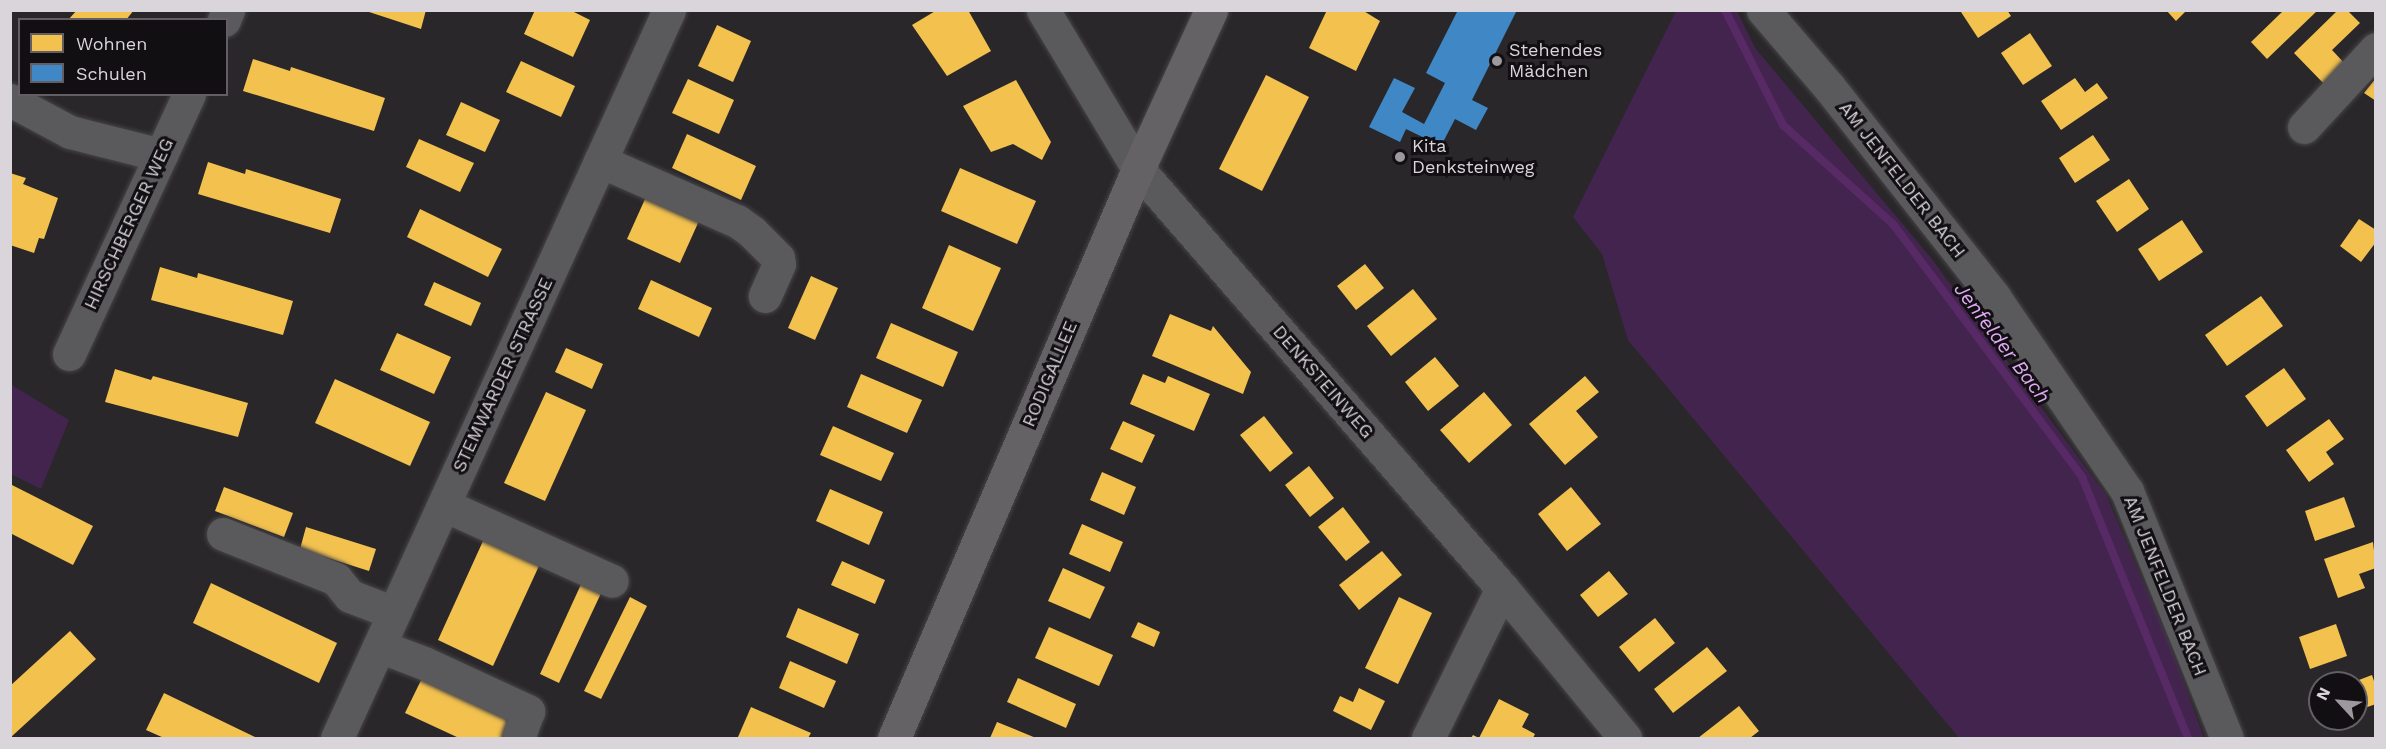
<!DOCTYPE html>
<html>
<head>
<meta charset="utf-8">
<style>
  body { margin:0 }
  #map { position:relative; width:2386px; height:749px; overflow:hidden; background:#2a272b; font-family:"Work Sans",sans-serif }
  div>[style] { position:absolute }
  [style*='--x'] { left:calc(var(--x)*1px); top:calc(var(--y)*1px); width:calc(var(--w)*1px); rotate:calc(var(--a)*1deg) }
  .green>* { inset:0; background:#43244e }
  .homes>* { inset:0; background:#f2c14e }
  .schools>* { inset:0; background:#3f88c5 }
  .stream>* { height:8px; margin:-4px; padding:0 4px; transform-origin:4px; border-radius:4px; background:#572a65 }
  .roads { filter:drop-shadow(0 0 2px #464446) drop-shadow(0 0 2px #464446) }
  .minor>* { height:33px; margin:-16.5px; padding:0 16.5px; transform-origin:16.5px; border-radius:16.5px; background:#5a595b }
  .major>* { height:33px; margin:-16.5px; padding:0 16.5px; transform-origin:16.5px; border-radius:16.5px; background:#656265 }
  .dots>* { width:16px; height:16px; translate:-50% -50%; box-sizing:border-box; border:3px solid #120f13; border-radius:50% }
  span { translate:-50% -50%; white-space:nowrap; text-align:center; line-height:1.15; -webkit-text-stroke:6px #120f13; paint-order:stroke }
  .poi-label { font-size:18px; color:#d9d5da }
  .left { translate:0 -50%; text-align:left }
  .street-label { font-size:18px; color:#d9d5da }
  .water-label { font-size:20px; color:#dfa8f3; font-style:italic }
  .frame { position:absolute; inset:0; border:12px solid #d9d5da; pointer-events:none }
  .legend { position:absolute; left:18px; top:18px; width:210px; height:78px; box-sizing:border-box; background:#120f13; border:2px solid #625e63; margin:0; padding:8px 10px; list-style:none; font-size:18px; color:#d9d5da }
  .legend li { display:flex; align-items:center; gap:12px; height:30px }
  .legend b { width:30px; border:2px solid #625e63 }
  .north { position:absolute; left:2308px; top:671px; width:60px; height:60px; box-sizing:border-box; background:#120f13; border:2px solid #625e63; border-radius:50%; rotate:296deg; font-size:16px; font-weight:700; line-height:24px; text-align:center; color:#d9d5da }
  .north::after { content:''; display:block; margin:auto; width:21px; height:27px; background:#9c989d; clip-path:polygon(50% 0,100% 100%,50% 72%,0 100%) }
</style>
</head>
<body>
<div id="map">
  <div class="green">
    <div style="clip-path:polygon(1676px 11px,1737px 11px,1755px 48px,1931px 258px,2106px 495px,2168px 640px,2204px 738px,1959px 738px,1628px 340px,1602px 254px,1573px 217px)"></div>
    <div style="clip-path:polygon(10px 384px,69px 420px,41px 489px,11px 474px)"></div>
  </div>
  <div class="homes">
    <div style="clip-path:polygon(77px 10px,134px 10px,126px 20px,68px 20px)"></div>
    <div style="clip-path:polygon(363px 10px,426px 10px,421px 29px)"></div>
    <div style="clip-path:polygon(535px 10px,570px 10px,590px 20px,573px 57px,524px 34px)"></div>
    <div style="clip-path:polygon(937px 10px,968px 10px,991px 51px,947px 76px,912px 25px)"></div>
    <div style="clip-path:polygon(1327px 10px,1362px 10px,1380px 21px,1356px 71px,1309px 48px)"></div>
    <div style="clip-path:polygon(1964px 10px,2007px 10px,2011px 16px,1978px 38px,1961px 12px)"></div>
    <div style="clip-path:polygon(2166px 10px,2187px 10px,2176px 21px)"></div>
    <div style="clip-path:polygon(2284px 10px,2318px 10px,2267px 59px,2251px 42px)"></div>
    <div style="clip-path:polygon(2338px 10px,2347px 10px,2360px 23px,2332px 50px,2348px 67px,2327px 87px,2294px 53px)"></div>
    <div style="clip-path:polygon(717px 25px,751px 41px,733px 82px,698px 66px)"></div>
    <div style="clip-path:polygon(2030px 33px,2052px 66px,2023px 85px,2001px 53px)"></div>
    <div style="clip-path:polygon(253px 59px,290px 71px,291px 67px,385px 98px,374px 131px,243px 91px)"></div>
    <div style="clip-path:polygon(521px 61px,575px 86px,561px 117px,506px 92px)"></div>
    <div style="clip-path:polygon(1266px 75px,1309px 97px,1262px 191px,1219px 169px)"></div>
    <div style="clip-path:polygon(2075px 78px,2085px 92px,2097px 83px,2108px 98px,2061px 130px,2041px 101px)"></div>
    <div style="clip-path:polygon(2376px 78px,2376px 101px,2364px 93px)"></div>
    <div style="clip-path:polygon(688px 79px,734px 100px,719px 134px,672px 113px)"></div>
    <div style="clip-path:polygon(1016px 80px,1051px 142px,1042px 160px,1013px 144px,991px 152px,963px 106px)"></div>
    <div style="clip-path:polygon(461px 102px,500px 120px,485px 152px,446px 135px)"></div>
    <div style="clip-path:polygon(687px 134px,756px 166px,741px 200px,672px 168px)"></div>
    <div style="clip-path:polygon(2093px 135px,2110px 160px,2075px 183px,2059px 158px)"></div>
    <div style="clip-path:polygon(419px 139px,474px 163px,460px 192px,406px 167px)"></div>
    <div style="clip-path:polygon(208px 162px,245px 174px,246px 169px,341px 199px,330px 233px,198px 194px)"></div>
    <div style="clip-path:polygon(960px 168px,1036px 201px,1017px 244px,941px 211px)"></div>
    <div style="clip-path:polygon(10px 173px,26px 178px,23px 184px,58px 198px,44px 239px,39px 238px,34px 253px,10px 245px)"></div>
    <div style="clip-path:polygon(2129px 179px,2149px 209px,2117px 232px,2096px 201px)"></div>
    <div style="clip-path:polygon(650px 188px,703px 212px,680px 263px,627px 239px)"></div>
    <div style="clip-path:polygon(420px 209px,502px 249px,488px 277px,407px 237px)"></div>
    <div style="clip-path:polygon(2359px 219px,2376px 230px,2376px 242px,2361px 262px,2340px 246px)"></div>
    <div style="clip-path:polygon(2182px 220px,2203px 252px,2159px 281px,2138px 249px)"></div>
    <div style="clip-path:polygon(949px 245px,1001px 268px,973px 331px,922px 308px)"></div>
    <div style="clip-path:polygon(1365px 264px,1384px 288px,1356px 310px,1337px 286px)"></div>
    <div style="clip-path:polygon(160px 267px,197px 278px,198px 273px,293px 301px,283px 335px,151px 300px)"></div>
    <div style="clip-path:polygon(811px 276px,838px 288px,815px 340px,788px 328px)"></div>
    <div style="clip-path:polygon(651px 280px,712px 308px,699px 337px,638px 309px)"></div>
    <div style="clip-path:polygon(434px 282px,481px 303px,471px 326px,424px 305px)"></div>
    <div style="clip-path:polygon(1413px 289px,1437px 319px,1391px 356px,1367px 326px)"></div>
    <div style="clip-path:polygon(2261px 296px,2283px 326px,2227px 366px,2205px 335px)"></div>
    <div style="clip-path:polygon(1170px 314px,1211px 331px,1213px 326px,1251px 372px,1243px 394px,1152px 356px)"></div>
    <div style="clip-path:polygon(891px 323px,958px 352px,943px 387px,876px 358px)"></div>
    <div style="clip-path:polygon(397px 333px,451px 357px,434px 394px,380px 370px)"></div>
    <div style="clip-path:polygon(566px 348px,603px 364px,592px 389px,555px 372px)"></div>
    <div style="clip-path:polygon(1435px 357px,1459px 386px,1428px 411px,1405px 382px)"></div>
    <div style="clip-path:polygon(2284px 368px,2306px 399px,2267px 427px,2245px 396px)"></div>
    <div style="clip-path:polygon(115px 369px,151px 380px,153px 376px,248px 403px,238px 437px,105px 402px)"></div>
    <div style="clip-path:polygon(861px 374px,922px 400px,907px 433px,847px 407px)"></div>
    <div style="clip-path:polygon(1143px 374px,1165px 383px,1168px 376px,1210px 394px,1194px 431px,1130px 404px)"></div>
    <div style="clip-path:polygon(1585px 376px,1599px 392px,1576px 411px,1598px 437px,1565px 465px,1529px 424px)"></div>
    <div style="clip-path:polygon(335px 379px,430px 422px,410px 466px,315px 423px)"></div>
    <div style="clip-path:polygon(546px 392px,586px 410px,545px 501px,504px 483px)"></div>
    <div style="clip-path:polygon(1484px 392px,1512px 425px,1469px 463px,1440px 430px)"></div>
    <div style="clip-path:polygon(1264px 416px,1293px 453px,1270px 472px,1240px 435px)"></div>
    <div style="clip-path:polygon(2329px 419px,2344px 439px,2326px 452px,2334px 464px,2309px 482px,2286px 450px)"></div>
    <div style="clip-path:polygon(1123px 421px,1155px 435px,1142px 463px,1110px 449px)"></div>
    <div style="clip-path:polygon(833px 426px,894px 453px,881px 481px,820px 455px)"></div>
    <div style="clip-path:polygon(1309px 466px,1334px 498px,1310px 517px,1285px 485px)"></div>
    <div style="clip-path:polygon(1102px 472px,1136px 487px,1124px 515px,1090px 500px)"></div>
    <div style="clip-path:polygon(10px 484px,93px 526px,73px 565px,10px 533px)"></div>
    <div style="clip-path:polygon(224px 487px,293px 513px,284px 537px,215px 511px)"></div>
    <div style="clip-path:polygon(1571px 487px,1601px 524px,1567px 551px,1538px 514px)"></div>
    <div style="clip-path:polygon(830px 489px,883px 512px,869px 545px,816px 521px)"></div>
    <div style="clip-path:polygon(2344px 497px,2355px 527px,2315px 541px,2305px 511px)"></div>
    <div style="clip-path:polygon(1343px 507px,1370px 542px,1346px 561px,1318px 527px)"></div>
    <div style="clip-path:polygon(1082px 524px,1123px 542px,1110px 572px,1069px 554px)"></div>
    <div style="clip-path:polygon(306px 527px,376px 549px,369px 571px,300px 549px)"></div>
    <div style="clip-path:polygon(488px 530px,544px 555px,493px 666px,438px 640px)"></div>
    <div style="clip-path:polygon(2373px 542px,2376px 568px,2359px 574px,2365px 588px,2338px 598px,2324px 559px)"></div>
    <div style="clip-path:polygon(1382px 551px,1402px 575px,1359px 610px,1339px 585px)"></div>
    <div style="clip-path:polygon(842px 561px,885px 580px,875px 604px,831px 585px)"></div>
    <div style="clip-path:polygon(1063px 568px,1105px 587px,1090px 619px,1048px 601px)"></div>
    <div style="clip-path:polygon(1609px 571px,1628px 594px,1598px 617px,1580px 595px)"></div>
    <div style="clip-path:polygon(583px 580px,603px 589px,559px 683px,540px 674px)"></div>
    <div style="clip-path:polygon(211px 583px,337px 643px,319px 683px,193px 623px)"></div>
    <div style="clip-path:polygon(630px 597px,647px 606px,601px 699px,584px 691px)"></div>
    <div style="clip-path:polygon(1399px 597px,1432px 613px,1398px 684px,1365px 668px)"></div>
    <div style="clip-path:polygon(798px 608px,859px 634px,847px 664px,786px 637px)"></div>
    <div style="clip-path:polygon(1655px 618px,1675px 643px,1639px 672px,1619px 647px)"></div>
    <div style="clip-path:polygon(1138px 622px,1160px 632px,1154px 647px,1131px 637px)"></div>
    <div style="clip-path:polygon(2336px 624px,2347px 656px,2310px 669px,2299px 637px)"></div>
    <div style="clip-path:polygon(1049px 627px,1113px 655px,1099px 686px,1035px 658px)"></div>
    <div style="clip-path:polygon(70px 631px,96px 659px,10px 738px,10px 686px)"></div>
    <div style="clip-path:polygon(1707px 647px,1727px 671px,1673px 713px,1654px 689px)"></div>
    <div style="clip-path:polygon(790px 661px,836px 681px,824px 708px,779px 688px)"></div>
    <div style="clip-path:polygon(427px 668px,517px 710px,504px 738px,459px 738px,405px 713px)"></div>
    <div style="clip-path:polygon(2372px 675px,2376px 687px,2376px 704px,2356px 711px,2356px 683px,2351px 683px)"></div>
    <div style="clip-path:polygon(1018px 678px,1076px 704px,1066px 728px,1007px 702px)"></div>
    <div style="clip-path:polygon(1359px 688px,1385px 701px,1371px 730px,1333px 711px,1340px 696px,1353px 702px)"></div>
    <div style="clip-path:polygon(164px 693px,228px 724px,257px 738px,164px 738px,146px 730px)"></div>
    <div style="clip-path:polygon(1499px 699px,1529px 714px,1522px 727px,1535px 734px,1533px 738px,1471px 738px,1473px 735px,1479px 738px)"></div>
    <div style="clip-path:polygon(1739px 706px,1759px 731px,1750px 738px,1698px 738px)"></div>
    <div style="clip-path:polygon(751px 707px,811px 733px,808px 738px,738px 737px)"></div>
    <div style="clip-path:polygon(997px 722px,1036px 738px,990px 738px)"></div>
  </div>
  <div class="schools">
    <div style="clip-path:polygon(1458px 10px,1517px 10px,1472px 100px,1488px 108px,1476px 130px,1455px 119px,1441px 146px,1406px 129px,1400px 142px,1369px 127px,1394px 78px,1415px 88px,1402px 112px,1424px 124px,1445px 83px,1426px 73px)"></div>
  </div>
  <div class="stream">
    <div style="--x:1725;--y:10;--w:129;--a:63.2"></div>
    <div style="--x:1783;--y:125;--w:148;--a:42"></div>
    <div style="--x:1893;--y:224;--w:316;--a:53.2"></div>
    <div style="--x:2082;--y:477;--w:282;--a:67.9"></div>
  </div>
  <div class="roads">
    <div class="minor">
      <div style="--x:1043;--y:10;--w:185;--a:59.1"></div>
      <div style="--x:1138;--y:169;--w:555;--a:49.02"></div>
      <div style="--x:1502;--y:588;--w:194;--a:50.6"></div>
      <div style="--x:1763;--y:10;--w:101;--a:49.4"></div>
      <div style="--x:1829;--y:87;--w:267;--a:51.8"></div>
      <div style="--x:1994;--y:297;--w:235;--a:55.6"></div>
      <div style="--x:2127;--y:491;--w:266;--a:68"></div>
      <div style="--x:224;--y:20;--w:11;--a:-68"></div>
      <div style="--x:10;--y:100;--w:68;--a:28.1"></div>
      <div style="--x:70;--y:132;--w:94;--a:14.2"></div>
      <div style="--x:2304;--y:127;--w:106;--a:-47.3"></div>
      <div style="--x:600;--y:161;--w:150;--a:23.7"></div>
      <div style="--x:737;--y:221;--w:19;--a:36"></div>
      <div style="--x:752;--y:232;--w:37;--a:45"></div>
      <div style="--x:778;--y:258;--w:6;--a:81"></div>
      <div style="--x:779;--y:264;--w:35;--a:114"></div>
      <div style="--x:69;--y:354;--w:286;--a:-65.2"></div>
      <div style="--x:444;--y:505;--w:184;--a:24.3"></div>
      <div style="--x:223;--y:534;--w:122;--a:21.7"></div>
      <div style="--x:336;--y:579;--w:22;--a:51"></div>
      <div style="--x:350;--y:596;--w:47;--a:21.1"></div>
      <div style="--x:379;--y:646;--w:48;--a:20.7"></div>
      <div style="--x:424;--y:663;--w:115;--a:24.8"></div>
      <div style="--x:528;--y:711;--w:29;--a:110"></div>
      <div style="--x:337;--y:738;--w:800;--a:-65.48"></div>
      <div style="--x:1428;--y:738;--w:167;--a:-63.7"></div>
    </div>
    <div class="major">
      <div style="--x:894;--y:738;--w:619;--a:-66.79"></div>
      <div style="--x:1138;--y:169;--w:175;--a:-65.3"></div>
    </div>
  </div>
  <div class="dots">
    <div style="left:1497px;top:61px;background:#9c989d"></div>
    <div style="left:1400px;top:157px;background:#9c989d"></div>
  </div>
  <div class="poi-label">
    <span class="left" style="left:1509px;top:61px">Stehendes<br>Mädchen</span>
    <span class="left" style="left:1412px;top:157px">Kita<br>Denksteinweg</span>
  </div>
  <div class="street-label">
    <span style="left:1902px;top:180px;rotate:52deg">AM JENFELDER BACH</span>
    <span style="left:129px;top:224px;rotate:-65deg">HIRSCHBERGER WEG</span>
    <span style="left:1050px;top:374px;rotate:-67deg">RODIGALLEE</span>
    <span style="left:503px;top:375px;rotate:-65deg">STEMWARDER STRASSE</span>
    <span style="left:1323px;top:382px;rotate:49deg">DENKSTEINWEG</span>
    <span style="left:2165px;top:586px;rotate:68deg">AM JENFELDER BACH</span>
  </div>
  <div class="water-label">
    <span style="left:2002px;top:343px;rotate:53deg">Jenfelder Bach</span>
  </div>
  <div class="frame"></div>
  <ul class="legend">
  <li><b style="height:16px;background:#f2c14e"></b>Wohnen</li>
  <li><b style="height:16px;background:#3f88c5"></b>Schulen</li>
  </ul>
  <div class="north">N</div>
</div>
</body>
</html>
